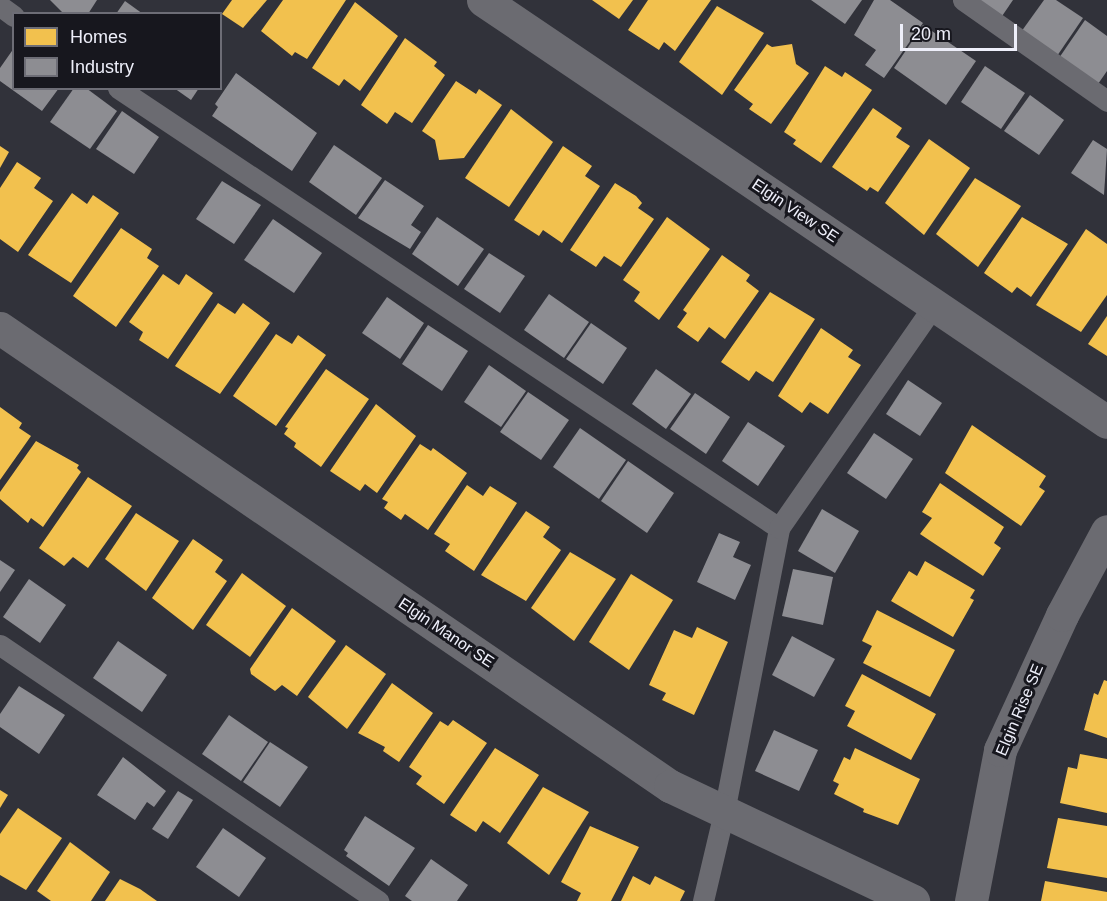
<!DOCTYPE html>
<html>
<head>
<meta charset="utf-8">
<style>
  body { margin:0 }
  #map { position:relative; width:1107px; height:901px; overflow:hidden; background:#31323a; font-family:Arial,sans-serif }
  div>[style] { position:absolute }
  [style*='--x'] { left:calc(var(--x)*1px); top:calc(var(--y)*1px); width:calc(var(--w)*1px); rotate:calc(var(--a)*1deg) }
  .homes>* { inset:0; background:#f2c14e }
  .industry>* { inset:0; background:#8d8d92 }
  .lane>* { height:21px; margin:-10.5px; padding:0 10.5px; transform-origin:10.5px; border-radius:10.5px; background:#6b6b71 }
  .street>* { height:33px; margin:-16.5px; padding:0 16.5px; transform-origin:16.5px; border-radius:16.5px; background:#6b6b71 }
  span { translate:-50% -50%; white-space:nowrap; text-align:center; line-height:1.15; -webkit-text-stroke:6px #17171e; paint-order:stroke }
  .street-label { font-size:16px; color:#eeeffa }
  .legend { position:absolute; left:12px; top:12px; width:210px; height:78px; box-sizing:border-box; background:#17171e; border:2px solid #6d6d76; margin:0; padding:8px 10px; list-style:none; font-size:18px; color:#eeeffa }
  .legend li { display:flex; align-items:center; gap:12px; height:30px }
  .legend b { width:30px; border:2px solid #6d6d76 }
  .scale { position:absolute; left:900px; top:24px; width:117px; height:27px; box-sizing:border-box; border:3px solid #eeeffa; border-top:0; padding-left:8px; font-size:18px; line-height:21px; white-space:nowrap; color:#eeeffa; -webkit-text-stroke:4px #17171e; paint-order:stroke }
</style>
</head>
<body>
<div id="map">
  <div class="homes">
    <div style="clip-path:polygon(232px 0,267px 0,243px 28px,222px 14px)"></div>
    <div style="clip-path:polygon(283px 0,346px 0,307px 59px,295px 52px,292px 56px,261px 31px)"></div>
    <div style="clip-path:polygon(592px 0,633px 0,619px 19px)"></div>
    <div style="clip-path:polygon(648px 0,711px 0,675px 51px,664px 42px,659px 50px,628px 30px)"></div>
    <div style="clip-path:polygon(355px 2px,398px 36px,360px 91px,344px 79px,339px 86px,312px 68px)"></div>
    <div style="clip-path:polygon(717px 6px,764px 33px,722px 95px,679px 62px)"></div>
    <div style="clip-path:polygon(405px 38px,437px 62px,434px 66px,445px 75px,412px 123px,395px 112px,387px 124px,361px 105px)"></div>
    <div style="clip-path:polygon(767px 44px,772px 47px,792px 44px,796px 64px,809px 73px,771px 124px,749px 109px,753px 104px,734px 90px)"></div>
    <div style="clip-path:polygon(825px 66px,842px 77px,845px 72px,872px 90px,821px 163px,793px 144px,796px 140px,784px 132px)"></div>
    <div style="clip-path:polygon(456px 81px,476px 94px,479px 89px,502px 105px,464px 158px,439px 160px,435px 140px,422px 131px)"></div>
    <div style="clip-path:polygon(873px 108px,902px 128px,896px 137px,910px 146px,878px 192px,870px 187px,867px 191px,832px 167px)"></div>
    <div style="clip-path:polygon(511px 109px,553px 142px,509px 207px,465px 178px)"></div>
    <div style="clip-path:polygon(929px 139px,970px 168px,924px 235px,885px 203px)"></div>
    <div style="clip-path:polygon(0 146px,9px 152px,0 168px)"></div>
    <div style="clip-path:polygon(563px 146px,592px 166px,585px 176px,600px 186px,562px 243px,543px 230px,539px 236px,514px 220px)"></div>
    <div style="clip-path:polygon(17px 162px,41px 178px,34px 188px,53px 201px,18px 252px,0 239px,0 188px)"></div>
    <div style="clip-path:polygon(975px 178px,1021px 206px,978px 267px,936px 234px)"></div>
    <div style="clip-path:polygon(615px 183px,636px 196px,642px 203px,638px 208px,654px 219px,621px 267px,604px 256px,596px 267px,570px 250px)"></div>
    <div style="clip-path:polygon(72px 193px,87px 204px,93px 195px,119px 213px,71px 283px,28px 255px)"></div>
    <div style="clip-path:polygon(667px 217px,710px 249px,659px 320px,634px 301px,640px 292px,623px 280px)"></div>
    <div style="clip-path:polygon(1022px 217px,1068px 244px,1031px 297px,1017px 287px,1012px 293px,984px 273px)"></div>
    <div style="clip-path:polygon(121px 228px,152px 249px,147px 258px,159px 266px,116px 327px,73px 296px)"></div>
    <div style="clip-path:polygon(1086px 229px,1107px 244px,1107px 295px,1081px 332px,1036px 305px)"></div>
    <div style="clip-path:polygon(722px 255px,750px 275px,746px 281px,759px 291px,725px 339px,709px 327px,698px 342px,677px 327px,687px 313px,683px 310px)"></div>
    <div style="clip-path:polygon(163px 274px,179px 285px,186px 274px,213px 293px,168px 359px,139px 340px,143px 332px,129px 322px)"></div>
    <div style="clip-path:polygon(770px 292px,815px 319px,773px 382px,756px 371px,749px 381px,721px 362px)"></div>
    <div style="clip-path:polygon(218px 303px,235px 314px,243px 303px,270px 323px,220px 394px,175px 366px)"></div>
    <div style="clip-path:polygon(1107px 316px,1107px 356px,1088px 344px)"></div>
    <div style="clip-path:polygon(821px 328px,853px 350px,848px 357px,861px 365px,828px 414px,810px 402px,802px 413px,778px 396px)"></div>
    <div style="clip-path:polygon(276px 334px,292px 344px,298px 335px,326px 355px,276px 426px,233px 396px)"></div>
    <div style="clip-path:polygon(326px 369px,369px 399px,321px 467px,294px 447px,296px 443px,284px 434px,288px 428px,285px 427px)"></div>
    <div style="clip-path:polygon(376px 404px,416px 436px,377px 493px,365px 484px,360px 491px,330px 471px)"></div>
    <div style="clip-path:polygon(0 407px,22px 423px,19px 428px,31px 436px,0 480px)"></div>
    <div style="clip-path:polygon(972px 425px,1046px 476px,1039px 487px,1045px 491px,1021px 526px,945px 473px)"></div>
    <div style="clip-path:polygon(36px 441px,79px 465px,77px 468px,81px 472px,43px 527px,31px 518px,28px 523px,0 499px,0 492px)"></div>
    <div style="clip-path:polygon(420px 444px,431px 451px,433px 448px,467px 473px,428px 530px,405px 514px,401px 520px,384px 508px,388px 502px,382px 499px)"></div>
    <div style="clip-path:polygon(88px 477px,132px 506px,88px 568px,73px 557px,64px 566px,39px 548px)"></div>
    <div style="clip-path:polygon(940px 483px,1004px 527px,994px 543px,1001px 548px,983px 576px,920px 534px,932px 518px,922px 512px)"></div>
    <div style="clip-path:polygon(467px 485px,483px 496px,490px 486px,517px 503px,474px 571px,445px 551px,450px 544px,434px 534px)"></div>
    <div style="clip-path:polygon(526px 511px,550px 527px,543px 537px,561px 550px,526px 601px,481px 575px)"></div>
    <div style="clip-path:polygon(136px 513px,179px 541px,146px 591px,105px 559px)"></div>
    <div style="clip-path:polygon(193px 539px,223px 560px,215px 572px,227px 581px,193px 630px,152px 598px)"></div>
    <div style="clip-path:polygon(570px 552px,616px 579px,574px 641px,531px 608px)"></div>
    <div style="clip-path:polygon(925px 561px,975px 590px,970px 598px,974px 600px,953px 637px,891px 601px,909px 571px,917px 576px)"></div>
    <div style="clip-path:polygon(242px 573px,286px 606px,250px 657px,206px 625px)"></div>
    <div style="clip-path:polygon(631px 574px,673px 600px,629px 670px,589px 642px)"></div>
    <div style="clip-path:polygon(292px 608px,336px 641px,297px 696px,282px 685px,275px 691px,251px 674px,250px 669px)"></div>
    <div style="clip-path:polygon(877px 610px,955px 650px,930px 697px,863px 663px,872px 646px,862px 641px)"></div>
    <div style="clip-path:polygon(697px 627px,728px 642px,694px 715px,662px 700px,666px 693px,649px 685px,674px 630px,692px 638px)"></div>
    <div style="clip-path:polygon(346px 645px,386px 674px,347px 729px,308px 697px)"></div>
    <div style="clip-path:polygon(862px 674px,936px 714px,911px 760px,847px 726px,855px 711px,845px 706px)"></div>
    <div style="clip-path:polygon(1104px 680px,1107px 681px,1107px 738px,1084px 730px,1094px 693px,1098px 695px)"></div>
    <div style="clip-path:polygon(392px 683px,433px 713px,399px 762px,383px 751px,385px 747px,358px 733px)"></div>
    <div style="clip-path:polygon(453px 720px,487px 743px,444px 804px,416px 784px,422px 776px,409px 767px,440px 721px,448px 726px)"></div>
    <div style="clip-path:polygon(495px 748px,539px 775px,500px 833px,483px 821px,476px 832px,450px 815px)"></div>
    <div style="clip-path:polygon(855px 748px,920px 779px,898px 825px,863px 812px,864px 809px,834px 794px,839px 784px,833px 781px,844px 757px,850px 760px)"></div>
    <div style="clip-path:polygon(1080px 754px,1107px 759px,1107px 813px,1060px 803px,1068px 767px,1077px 769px)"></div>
    <div style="clip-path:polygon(543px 787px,589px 812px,549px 875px,507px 843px)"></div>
    <div style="clip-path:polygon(0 790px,8px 795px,0 808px)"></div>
    <div style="clip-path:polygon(18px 808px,62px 838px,26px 890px,0 875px,0 834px)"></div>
    <div style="clip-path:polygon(1058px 818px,1107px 826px,1107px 878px,1047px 868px)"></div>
    <div style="clip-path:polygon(590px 826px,639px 847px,611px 901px,577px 901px,581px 893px,561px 882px)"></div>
    <div style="clip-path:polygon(70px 842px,110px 872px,91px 901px,51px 901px,37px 891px)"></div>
    <div style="clip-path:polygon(633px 876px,650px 885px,655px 876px,685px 891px,680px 901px,621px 901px)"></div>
    <div style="clip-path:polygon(120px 879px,140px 889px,157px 901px,105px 901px)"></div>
    <div style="clip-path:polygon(1045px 881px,1107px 892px,1107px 901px,1041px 901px)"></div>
  </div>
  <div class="industry">
    <div style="clip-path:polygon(50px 0,97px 0,88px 14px,64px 14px)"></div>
    <div style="clip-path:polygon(811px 0,862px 0,845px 24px)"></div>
    <div style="clip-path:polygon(874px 0,890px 0,923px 23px,884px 78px,865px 65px,876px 50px,854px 35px)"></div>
    <div style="clip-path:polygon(967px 0,1013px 0,998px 22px)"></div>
    <div style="clip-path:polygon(1044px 0,1056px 0,1083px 18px,1057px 56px,1021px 32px)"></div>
    <div style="clip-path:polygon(125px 1px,143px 14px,116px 14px)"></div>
    <div style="clip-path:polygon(1085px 20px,1107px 36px,1107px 71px,1098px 84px,1059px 58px)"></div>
    <div style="clip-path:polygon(923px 25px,976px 61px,946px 105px,894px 68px)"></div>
    <div style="clip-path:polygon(14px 48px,14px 88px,59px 88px,42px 111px,0 81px,0 68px)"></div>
    <div style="clip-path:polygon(985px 66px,1025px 93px,1001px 129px,961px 102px)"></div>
    <div style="clip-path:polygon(236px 73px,317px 133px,292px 171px,212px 116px,218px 107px,215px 104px)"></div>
    <div style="clip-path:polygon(74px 88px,86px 88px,117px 111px,90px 149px,50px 122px)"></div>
    <div style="clip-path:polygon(174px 88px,199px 88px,191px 100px)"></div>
    <div style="clip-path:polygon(1030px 95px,1064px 120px,1039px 155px,1004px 131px)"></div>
    <div style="clip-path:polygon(122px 111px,159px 137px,134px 174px,96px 149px)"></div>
    <div style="clip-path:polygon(1093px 140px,1107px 149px,1104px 195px,1071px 173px)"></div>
    <div style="clip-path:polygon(334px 145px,382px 178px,356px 215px,309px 182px)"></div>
    <div style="clip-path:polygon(385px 180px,424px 206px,411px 225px,421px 232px,410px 249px,358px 218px)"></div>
    <div style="clip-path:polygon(222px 181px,261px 205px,234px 244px,196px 219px)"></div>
    <div style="clip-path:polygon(437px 217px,484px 249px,458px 286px,412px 254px)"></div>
    <div style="clip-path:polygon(273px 219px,322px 253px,294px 293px,244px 260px)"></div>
    <div style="clip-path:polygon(489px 253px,525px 276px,500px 313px,464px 289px)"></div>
    <div style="clip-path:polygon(549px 294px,589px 322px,564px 358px,524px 330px)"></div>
    <div style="clip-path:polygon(387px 297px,424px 323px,400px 359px,362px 333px)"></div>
    <div style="clip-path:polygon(591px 323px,627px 348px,603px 384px,566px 359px)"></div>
    <div style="clip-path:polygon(428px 325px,468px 351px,442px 391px,402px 364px)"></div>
    <div style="clip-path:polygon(489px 365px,526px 391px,501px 427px,464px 402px)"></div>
    <div style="clip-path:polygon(656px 369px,691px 394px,666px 429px,632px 404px)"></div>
    <div style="clip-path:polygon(908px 380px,942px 403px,920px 436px,886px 414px)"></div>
    <div style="clip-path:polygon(528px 392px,569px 420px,541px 460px,500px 432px)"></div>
    <div style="clip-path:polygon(695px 393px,730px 417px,706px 454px,670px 429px)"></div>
    <div style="clip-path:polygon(748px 422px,785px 446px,758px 486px,722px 461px)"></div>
    <div style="clip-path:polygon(580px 428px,626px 460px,599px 499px,553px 467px)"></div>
    <div style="clip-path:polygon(874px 433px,913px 459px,886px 499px,847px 473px)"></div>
    <div style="clip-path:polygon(628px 461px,674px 493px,647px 533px,601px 501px)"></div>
    <div style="clip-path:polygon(822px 509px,859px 531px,835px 573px,798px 551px)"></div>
    <div style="clip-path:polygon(719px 533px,740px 542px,733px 557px,751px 565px,735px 600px,697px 582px)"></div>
    <div style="clip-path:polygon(0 560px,15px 570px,0 592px)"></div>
    <div style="clip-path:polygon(793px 569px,833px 577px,823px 625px,782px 616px)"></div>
    <div style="clip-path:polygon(29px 579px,66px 605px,40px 643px,3px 617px)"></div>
    <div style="clip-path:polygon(792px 636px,835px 659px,814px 697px,772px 675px)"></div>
    <div style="clip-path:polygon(118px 641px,167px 675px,142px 712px,93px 678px)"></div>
    <div style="clip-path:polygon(19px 686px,65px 715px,39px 754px,0 727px,0 714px)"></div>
    <div style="clip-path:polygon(229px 715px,268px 742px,241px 781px,202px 754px)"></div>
    <div style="clip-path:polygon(774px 730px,818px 750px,799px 791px,755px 771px)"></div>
    <div style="clip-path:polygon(270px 742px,308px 767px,280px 807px,243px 782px)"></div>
    <div style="clip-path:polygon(123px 757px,166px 791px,154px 807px,147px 802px,135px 820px,97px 795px)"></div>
    <div style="clip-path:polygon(178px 791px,193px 800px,168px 839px,152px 829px)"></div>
    <div style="clip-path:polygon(365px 816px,415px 848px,389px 886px,346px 856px,348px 853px,344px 850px)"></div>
    <div style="clip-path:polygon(223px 828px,266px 858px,239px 897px,196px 867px)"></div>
    <div style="clip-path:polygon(431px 859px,468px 885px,457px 901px,412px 901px,405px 896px)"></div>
  </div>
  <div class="lane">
    <div style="--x:963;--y:0;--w:176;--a:35"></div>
    <div style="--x:0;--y:6;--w:17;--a:36"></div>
    <div style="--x:118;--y:88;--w:794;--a:33.65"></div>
    <div style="--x:0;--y:645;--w:457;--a:34.1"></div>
    <div style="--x:703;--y:901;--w:91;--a:-76.7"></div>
    <div style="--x:724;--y:812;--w:289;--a:-79"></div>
    <div style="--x:779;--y:528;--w:272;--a:-55.2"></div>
  </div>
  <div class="street">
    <div style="--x:483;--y:0;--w:753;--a:34.07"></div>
    <div style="--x:0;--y:328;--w:812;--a:34.36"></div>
    <div style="--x:670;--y:786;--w:269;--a:25.3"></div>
    <div style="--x:971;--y:901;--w:154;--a:-79.1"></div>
    <div style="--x:1000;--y:750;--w:149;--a:-65.3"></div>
    <div style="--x:1062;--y:615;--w:95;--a:-61.8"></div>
  </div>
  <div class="street-label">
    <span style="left:795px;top:211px;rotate:34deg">Elgin View SE</span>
    <span style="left:446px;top:633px;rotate:34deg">Elgin Manor SE</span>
    <span style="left:1020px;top:710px;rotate:-67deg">Elgin Rise SE</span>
  </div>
  <ul class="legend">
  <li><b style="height:16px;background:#f2c14e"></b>Homes</li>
  <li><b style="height:16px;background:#8d8d92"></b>Industry</li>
  </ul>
  <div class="scale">20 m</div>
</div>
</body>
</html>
